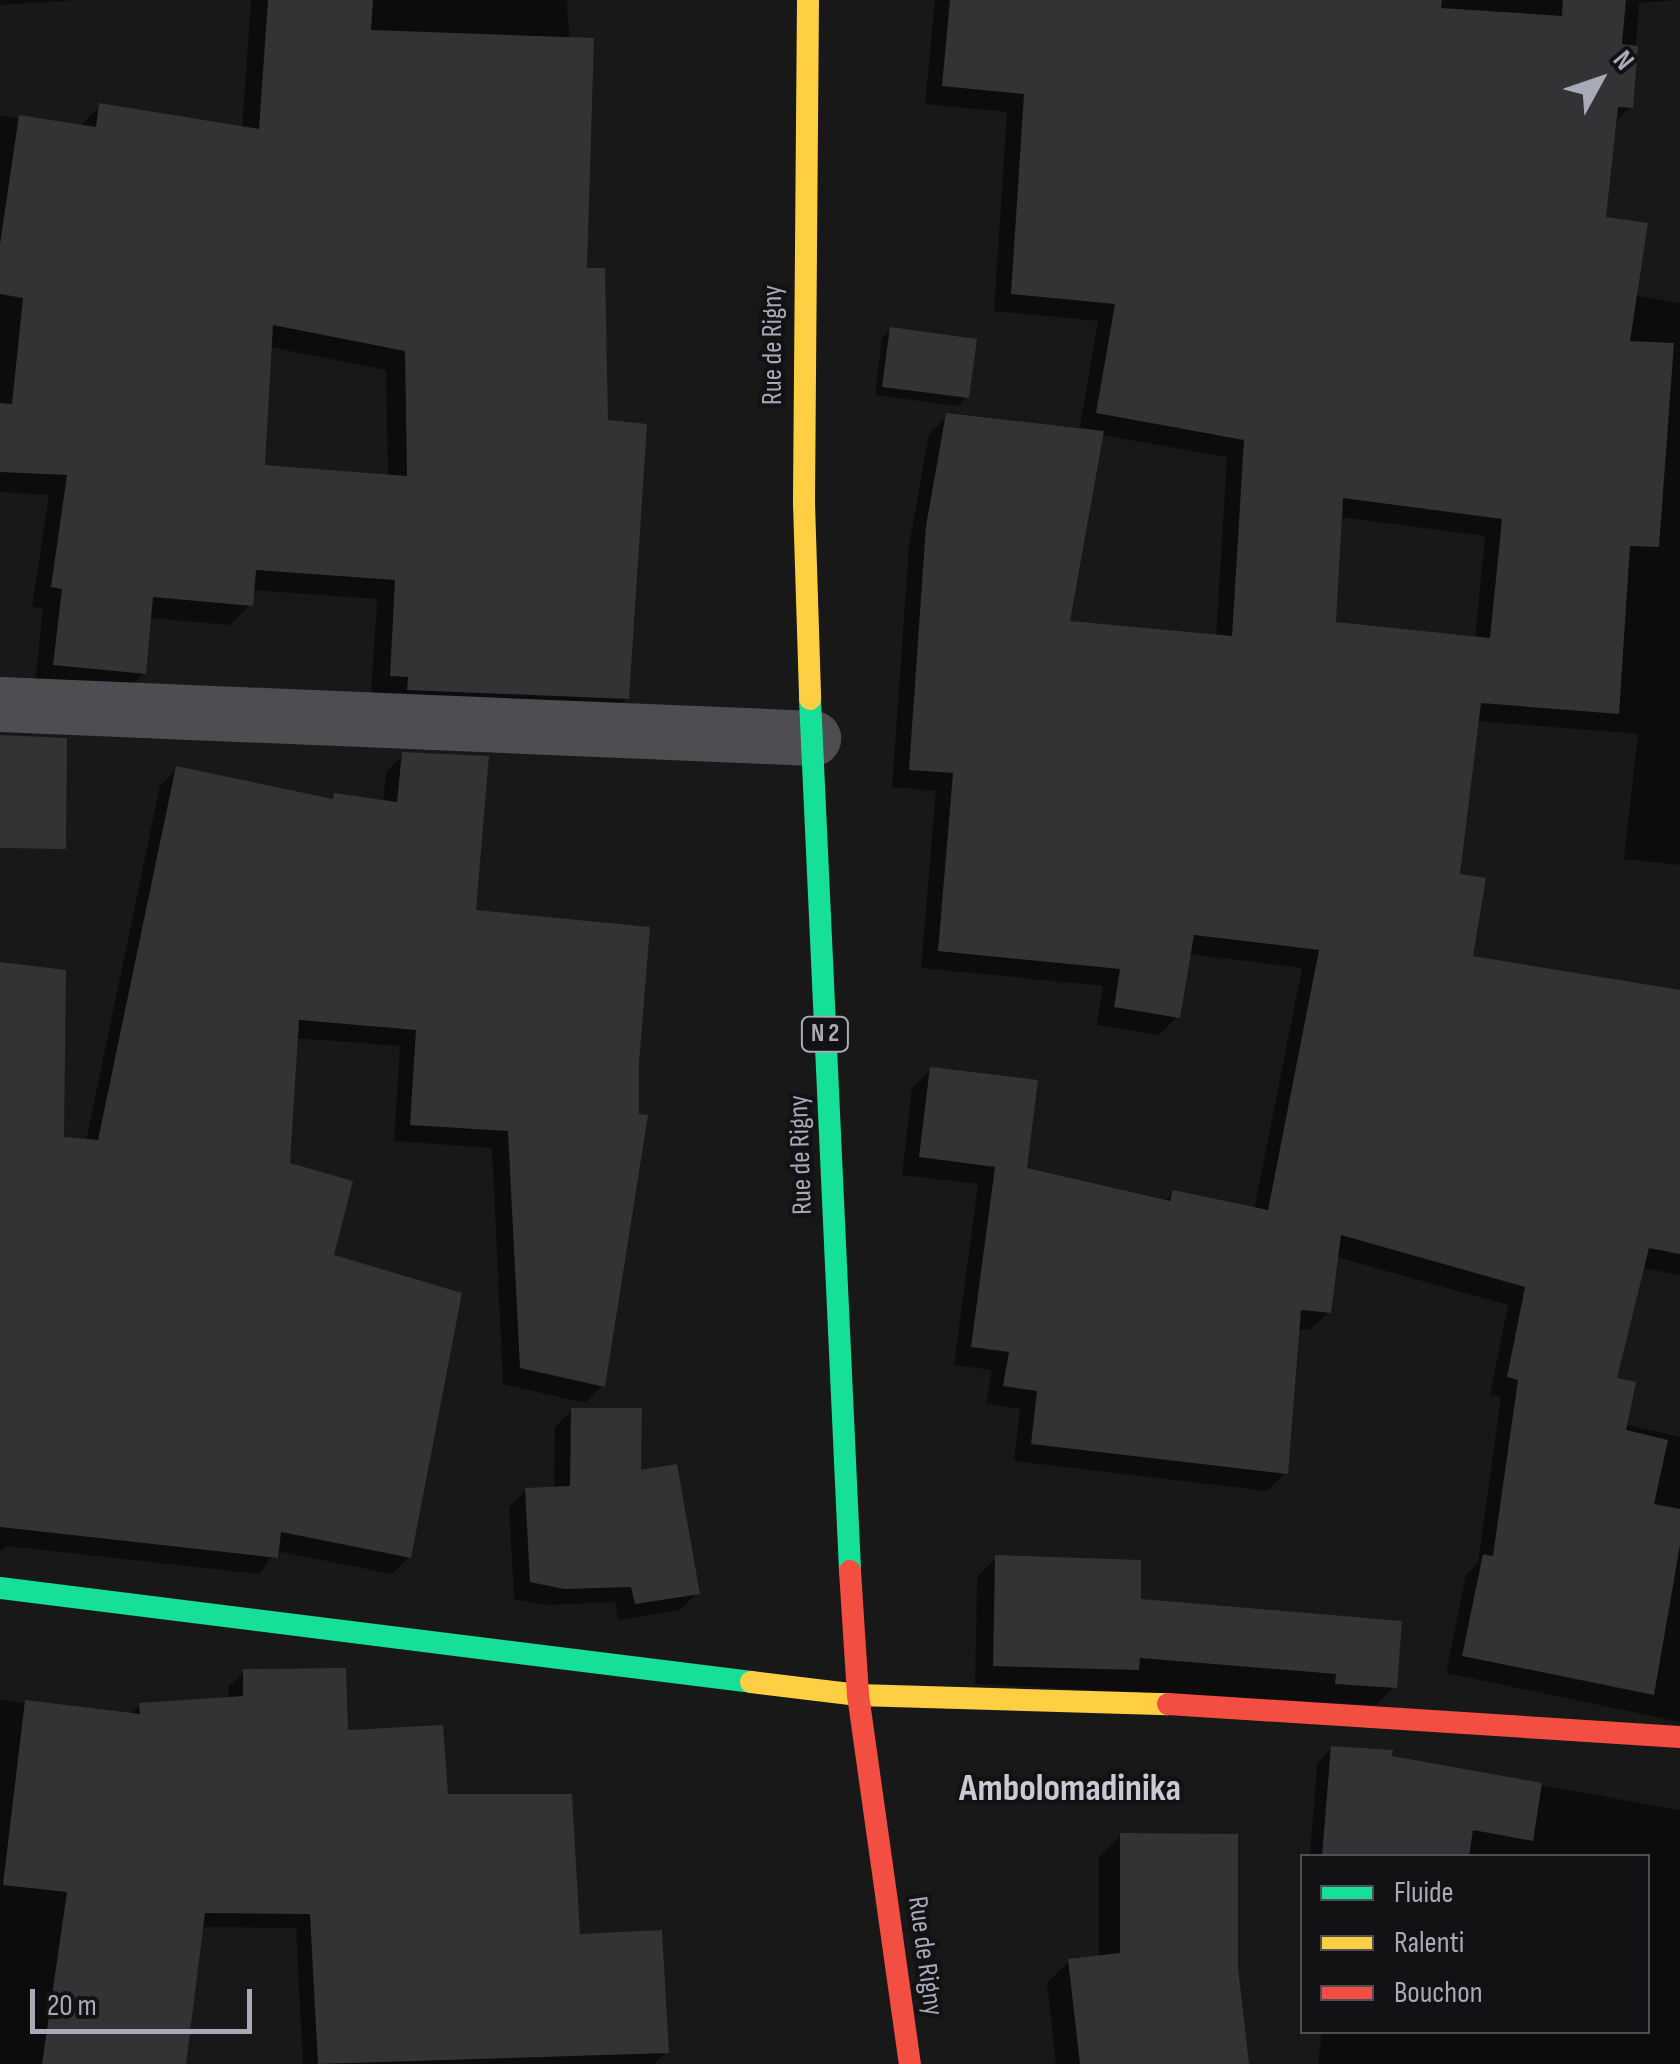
<!DOCTYPE html>
<html>
<head>
<meta charset="utf-8">
<style>
  body { margin:0 }
  #map { position:relative; width:1680px; height:2064px; overflow:hidden; background:#181818; font-family:"Sofia Sans Condensed",sans-serif }
  div>[style] { position:absolute }
  [style*='--x'] { left:calc(var(--x)*1px); top:calc(var(--y)*1px); width:calc(var(--w)*1px); rotate:calc(var(--a)*1deg) }
  .shadow>* { inset:0; background:#0007 }
  .building>* { inset:0; background:#333234 }
  .street>* { height:55px; margin:-27.5px; padding:0 27.5px; transform-origin:27.5px; border-radius:27.5px; background:#4e4e52 }
  .fast>* { height:22px; margin:-11px; padding:0 11px; transform-origin:11px; border-radius:11px; background:#16e098 }
  .slow>* { height:22px; margin:-11px; padding:0 11px; transform-origin:11px; border-radius:11px; background:#ffcf43 }
  .jam>* { height:22px; margin:-11px; padding:0 11px; transform-origin:11px; border-radius:11px; background:#f24e42 }
  span { translate:-50% -50%; white-space:nowrap; text-align:center; line-height:1.15; -webkit-text-stroke:9px #121214; paint-order:stroke }
  .shield-label span { padding:2px 8px; background:#121214; border:2px solid; border-radius:8px; -webkit-text-stroke-width:0 }
  .shield-label { font-size:25px; color:#a9aab8; font-weight:700 }
  .street-label { font-size:28px; color:#a9aab8 }
  .district-label { font-size:38px; color:#cacad5; font-weight:700 }
  .legend { position:absolute; left:1300px; top:1854px; width:350px; height:180px; box-sizing:border-box; background:#121214; border:2px solid #4e4f56; margin:0; padding:12px 18px; list-style:none; font-size:30px; color:#a9aab8 }
  .legend li { display:flex; align-items:center; gap:20px; height:50px }
  .legend b { width:50px; border:2px solid #4e4f56 }
  .north { position:absolute; left:1550px; top:30px; width:100px; height:100px; -webkit-text-stroke:8px #121214; paint-order:stroke; rotate:50deg; font-size:28px; font-weight:700; line-height:40px; text-align:center; color:#a9aab8 }
  .north::after { content:''; display:block; margin:auto; width:35px; height:45px; background:#a9aab8; clip-path:polygon(50% 0,100% 100%,50% 72%,0 100%) }
  .scale { position:absolute; left:30px; top:1989px; width:222px; height:45px; box-sizing:border-box; border:5px solid #a9aab8; border-top:0; padding-left:12px; font-size:30px; line-height:35px; white-space:nowrap; color:#a9aab8; -webkit-text-stroke:8px #121214; paint-order:stroke }
</style>
</head>
<body>
<div id="map">
  <div class="shadow">
    <div style="clip-path:polygon(0 0,77px 0,0 5px)"></div>
    <div style="clip-path:polygon(evenodd,251px 0,567px 0,585px 271px,606px 422px,627px 698px,606px 718px,371px 695px,377px 599px,252px 590px,250px 605px,230px 625px,149px 618px,144px 673px,124px 693px,35px 684px,43px 608px,32px 607px,49px 495px,0 492px,0 115px,79px 127px,100px 106px,242px 129px,251px 0,269px 347px,386px 370px,388px 477px,262px 467px,269px 347px)"></div>
    <div style="clip-path:polygon(evenodd,935px 0,1680px 0,1639px 3px,1631px 107px,1613px 124px,1603px 219px,1634px 295px,1680px 303px,1680px 865px,1624px 859px,1638px 734px,1476px 721px,1457px 876px,1470px 958px,1680px 993px,1680px 1275px,1642px 1268px,1614px 1380px,1624px 1424px,1680px 1437px,1680px 1722px,1446px 1673px,1466px 1575px,1478px 1563px,1501px 1397px,1490px 1395px,1508px 1305px,1336px 1257px,1329px 1312px,1310px 1330px,1297px 1329px,1285px 1473px,1267px 1491px,1014px 1461px,1020px 1409px,986px 1403px,992px 1370px,954px 1365px,978px 1184px,902px 1175px,912px 1088px,931px 1069px,1024px 1170px,1163px 1203px,1173px 1192px,1254px 1210px,1302px 968px,1188px 954px,1177px 1017px,1159px 1035px,1097px 1025px,1103px 986px,921px 968px,936px 791px,892px 787px,909px 546px,929px 434px,947px 416px,1079px 431px,1098px 321px,994px 311px,1007px 112px,925px 104px,935px 0,1101px 435px,1227px 457px,1216px 637px,1067px 624px,1101px 435px,935px 0,1339px 517px,1485px 536px,1475px 639px,1333px 624px,1339px 517px)"></div>
    <div style="clip-path:polygon(891px 329px,967px 397px,958px 406px,875px 395px,882px 338px)"></div>
    <div style="clip-path:polygon(403px 755px,473px 912px,602px 1386px,585px 1403px,503px 1384px,492px 1148px,394px 1141px,400px 1046px,295px 1038px,287px 1165px,331px 1256px,409px 1557px,392px 1574px,276px 1551px,259px 1574px,7px 1546px,0 1552px,0 965px,62px 1139px,86px 1141px,160px 786px,177px 768px,329px 801px,335px 796px,383px 802px,386px 772px)"></div>
    <div style="clip-path:polygon(572px 1410px,639px 1473px,697px 1593px,680px 1610px,618px 1620px,615px 1602px,546px 1605px,514px 1599px,509px 1507px,526px 1490px,554px 1489px,555px 1427px)"></div>
    <div style="clip-path:polygon(996px 1558px,1138px 1601px,1395px 1686px,1376px 1705px,975px 1684px,977px 1577px)"></div>
    <div style="clip-path:polygon(244px 1672px,445px 1796px,578px 1936px,666px 2052px,654px 2064px,303px 2064px,296px 1928px,200px 1927px,184px 2064px,0 2064px,0 1700px,130px 1715px,140px 1705px,229px 1700px,228px 1687px)"></div>
    <div style="clip-path:polygon(1332px 1748px,1680px 1810px,1680px 2064px,1318px 2064px,1322px 2032px,1648px 2032px,1648px 1856px,1310px 1856px,1317px 1764px)"></div>
    <div style="clip-path:polygon(1121px 1835px,1236px 2064px,1056px 2064px,1047px 1983px,1069px 1961px,1099px 1958px,1099px 1857px)"></div>
  </div>
  <div class="building">
    <div style="clip-path:polygon(evenodd,268px 0,373px 0,371px 30px,594px 38px,587px 268px,605px 268px,608px 420px,647px 424px,629px 699px,407px 690px,408px 677px,390px 676px,395px 580px,256px 570px,253px 606px,153px 597px,146px 674px,53px 665px,62px 589px,51px 587px,67px 475px,0 472px,0 403px,12px 404px,23px 298px,0 294px,0 244px,19px 115px,96px 127px,99px 103px,259px 129px,268px 0,273px 325px,405px 351px,407px 476px,265px 465px,273px 325px)"></div>
    <div style="clip-path:polygon(evenodd,950px 0,1442px 0,1441px 8px,1562px 16px,1563px 0,1626px 0,1622px 44px,1638px 46px,1633px 108px,1618px 107px,1606px 217px,1648px 223px,1630px 341px,1674px 343px,1659px 547px,1630px 546px,1619px 714px,1481px 703px,1460px 874px,1486px 878px,1473px 956px,1680px 990px,1680px 1254px,1649px 1248px,1617px 1378px,1636px 1382px,1626px 1430px,1668px 1440px,1654px 1504px,1680px 1509px,1680px 1545px,1654px 1695px,1462px 1656px,1483px 1554px,1493px 1556px,1518px 1380px,1507px 1377px,1525px 1287px,1341px 1235px,1331px 1313px,1301px 1310px,1288px 1474px,1031px 1444px,1037px 1391px,1003px 1386px,1009px 1352px,971px 1347px,995px 1167px,919px 1157px,930px 1067px,1038px 1080px,1027px 1168px,1170px 1201px,1173px 1190px,1268px 1210px,1319px 950px,1194px 935px,1180px 1018px,1114px 1007px,1120px 969px,938px 951px,953px 773px,909px 770px,926px 526px,946px 413px,1104px 431px,1070px 621px,1232px 636px,1244px 440px,1096px 413px,1115px 304px,1011px 294px,1024px 94px,942px 86px,950px 0,1343px 498px,1502px 519px,1490px 638px,1336px 622px,1343px 498px)"></div>
    <div style="clip-path:polygon(890px 327px,977px 339px,969px 398px,882px 387px)"></div>
    <div style="clip-path:polygon(0 735px,67px 738px,66px 849px,0 848px)"></div>
    <div style="clip-path:polygon(402px 752px,489px 756px,476px 910px,650px 927px,639px 1063px,639px 1114px,648px 1115px,605px 1387px,520px 1368px,508px 1131px,410px 1125px,416px 1030px,299px 1020px,290px 1163px,353px 1181px,334px 1255px,462px 1293px,411px 1558px,281px 1532px,278px 1558px,0 1527px,0 962px,66px 970px,64px 1137px,98px 1140px,176px 766px,333px 799px,334px 793px,397px 802px)"></div>
    <div style="clip-path:polygon(571px 1408px,642px 1408px,641px 1470px,677px 1464px,700px 1594px,635px 1604px,631px 1587px,564px 1589px,530px 1582px,525px 1488px,570px 1486px)"></div>
    <div style="clip-path:polygon(995px 1555px,1141px 1560px,1141px 1599px,1402px 1621px,1397px 1688px,1335px 1684px,1336px 1674px,1140px 1658px,1139px 1670px,993px 1666px)"></div>
    <div style="clip-path:polygon(346px 1668px,348px 1730px,443px 1725px,448px 1794px,572px 1794px,580px 1934px,662px 1930px,669px 2053px,318px 2064px,310px 1914px,205px 1913px,186px 2064px,42px 2064px,67px 1892px,3px 1885px,25px 1700px,140px 1714px,139px 1703px,243px 1696px,243px 1669px)"></div>
    <div style="clip-path:polygon(1331px 1746px,1393px 1750px,1392px 1756px,1542px 1783px,1533px 1841px,1473px 1830px,1469px 1856px,1322px 1856px)"></div>
    <div style="clip-path:polygon(1120px 1833px,1238px 1834px,1238px 1967px,1249px 2064px,1080px 2064px,1068px 1959px,1120px 1953px)"></div>
  </div>
  <div class="street">
    <div style="--x:0;--y:704;--w:814;--a:2.39"></div>
  </div>
  <div class="fast">
    <div style="--x:810;--y:699;--w:873;--a:87.37"></div>
    <div style="--x:0;--y:1588;--w:757;--a:7.13"></div>
  </div>
  <div class="slow">
    <div style="--x:808;--y:0;--w:503;--a:90.46"></div>
    <div style="--x:804;--y:503;--w:196;--a:88.2"></div>
    <div style="--x:751;--y:1682;--w:108;--a:6.9"></div>
    <div style="--x:858;--y:1695;--w:310;--a:1.7"></div>
  </div>
  <div class="jam">
    <div style="--x:850;--y:1571;--w:124;--a:86.3"></div>
    <div style="--x:858;--y:1695;--w:373;--a:82"></div>
    <div style="--x:1168;--y:1704;--w:513;--a:3.69"></div>
  </div>
  <div class="shield-label">
    <span style="left:825px;top:1034px">N 2</span>
  </div>
  <div class="street-label">
    <span style="left:773px;top:345px;rotate:-90deg">Rue de Rigny</span>
    <span style="left:801px;top:1155px;rotate:-92deg">Rue de Rigny</span>
    <span style="left:925px;top:1956px;rotate:82deg">Rue de Rigny</span>
  </div>
  <div class="district-label">
    <span style="left:1070px;top:1789px">Ambolomadinika</span>
  </div>
  <ul class="legend">
  <li><b style="height:12px;background:#16e098"></b>Fluide</li>
  <li><b style="height:12px;background:#ffcf43"></b>Ralenti</li>
  <li><b style="height:12px;background:#f24e42"></b>Bouchon</li>
  </ul>
  <div class="north">N</div>
  <div class="scale">20 m</div>
</div>
</body>
</html>
